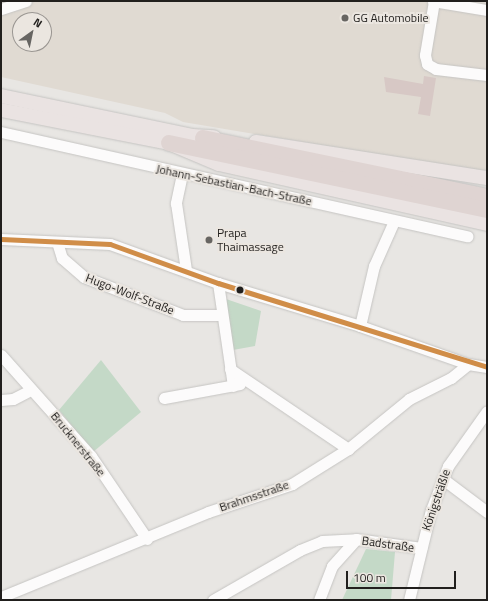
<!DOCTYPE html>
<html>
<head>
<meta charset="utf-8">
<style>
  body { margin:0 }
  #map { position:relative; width:488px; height:601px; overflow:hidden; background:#e8e6e3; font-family:"Titillium Web",sans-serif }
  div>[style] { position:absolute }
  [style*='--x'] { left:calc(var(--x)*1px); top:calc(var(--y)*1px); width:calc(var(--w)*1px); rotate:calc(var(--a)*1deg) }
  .built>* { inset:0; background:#e0dad2 }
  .green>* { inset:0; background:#c4d9c7 }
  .building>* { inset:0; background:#d7c8c5 }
  .roads { filter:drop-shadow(0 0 1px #c5c4c2) drop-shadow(0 0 1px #c5c4c2) }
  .minor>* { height:11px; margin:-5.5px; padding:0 5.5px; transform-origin:5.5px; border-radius:5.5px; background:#fcfbfb }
  .major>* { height:14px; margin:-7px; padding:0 7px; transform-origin:7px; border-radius:7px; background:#eae3e2 }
  .highway>* { height:16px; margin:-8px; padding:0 8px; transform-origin:8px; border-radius:8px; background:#dfd4d2 }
  .bus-1>* { height:5px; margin:-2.5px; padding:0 2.5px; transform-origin:2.5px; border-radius:2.5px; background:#d08d48 }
  .dots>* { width:11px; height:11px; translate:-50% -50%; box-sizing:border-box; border:2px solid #ebe6e0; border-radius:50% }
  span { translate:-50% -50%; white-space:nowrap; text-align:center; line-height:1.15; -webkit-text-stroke:4px #ebe6e0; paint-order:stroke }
  .poi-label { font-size:12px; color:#211f1d }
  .left { translate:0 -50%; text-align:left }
  .street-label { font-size:12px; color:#211f1d }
  .frame { position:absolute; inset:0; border:2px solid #211f1d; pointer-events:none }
  .north { position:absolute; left:12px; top:12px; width:40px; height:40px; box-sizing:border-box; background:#ebe6e0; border:1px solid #9a9692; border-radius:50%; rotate:33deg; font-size:11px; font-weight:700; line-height:16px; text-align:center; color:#211f1d }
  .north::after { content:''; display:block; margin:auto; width:14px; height:18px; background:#676562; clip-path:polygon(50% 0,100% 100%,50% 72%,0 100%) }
  .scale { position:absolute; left:346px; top:571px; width:110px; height:18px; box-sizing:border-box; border:2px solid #211f1d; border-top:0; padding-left:5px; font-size:12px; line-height:14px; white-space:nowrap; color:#211f1d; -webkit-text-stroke:3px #ebe6e0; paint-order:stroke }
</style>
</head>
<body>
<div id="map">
  <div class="built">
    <div style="clip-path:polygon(evenodd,1px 1px,487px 1px,487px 170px,470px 170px,183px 122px,165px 113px,1px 77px,1px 1px,20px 20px,44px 20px,44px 44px,20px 44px,20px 20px)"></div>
  </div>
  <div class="green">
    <div style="clip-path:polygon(226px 299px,261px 311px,255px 346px,233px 350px)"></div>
    <div style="clip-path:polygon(101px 360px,141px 412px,93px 452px,59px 410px)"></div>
    <div style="clip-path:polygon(366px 549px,395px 552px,391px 600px,342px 600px)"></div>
  </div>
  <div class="building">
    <div style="clip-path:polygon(424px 76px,436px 78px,430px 116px,418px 114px,421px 97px,386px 92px,384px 77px,423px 84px)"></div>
  </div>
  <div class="roads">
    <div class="minor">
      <div style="--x:433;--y:1;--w:55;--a:9.5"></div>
      <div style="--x:434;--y:1;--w:55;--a:99.5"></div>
      <div style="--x:425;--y:55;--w:9;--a:77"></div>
      <div style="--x:427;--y:64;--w:10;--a:29"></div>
      <div style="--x:436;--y:69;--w:51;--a:6.7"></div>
      <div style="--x:1;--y:9;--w:26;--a:-18"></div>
      <div style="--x:1;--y:132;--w:478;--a:12.6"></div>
      <div style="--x:182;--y:174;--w:30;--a:102"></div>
      <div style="--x:176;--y:203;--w:68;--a:81.5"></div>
      <div style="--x:1;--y:239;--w:109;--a:2.6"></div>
      <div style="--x:110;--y:244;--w:115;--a:19.9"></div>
      <div style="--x:218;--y:283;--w:148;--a:16.8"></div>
      <div style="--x:360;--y:326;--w:114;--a:19.4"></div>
      <div style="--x:468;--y:364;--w:19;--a:9"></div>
      <div style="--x:57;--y:242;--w:17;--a:73"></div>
      <div style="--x:62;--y:258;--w:29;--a:41"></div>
      <div style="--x:84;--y:277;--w:106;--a:21"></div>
      <div style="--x:183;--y:315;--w:38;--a:0"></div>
      <div style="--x:218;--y:283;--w:104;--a:81.7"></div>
      <div style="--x:360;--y:326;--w:62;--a:-76.9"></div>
      <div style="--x:374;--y:266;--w:49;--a:-66"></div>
      <div style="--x:1;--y:355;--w:135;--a:48.3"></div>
      <div style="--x:91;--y:456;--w:100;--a:56"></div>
      <div style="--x:230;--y:369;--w:143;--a:34.1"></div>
      <div style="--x:164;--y:398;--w:77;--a:-10.4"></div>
      <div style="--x:1;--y:400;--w:12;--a:-5"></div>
      <div style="--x:13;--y:399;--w:20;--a:-27"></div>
      <div style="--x:443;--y:479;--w:55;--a:36.9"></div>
      <div style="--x:1;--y:597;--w:224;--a:-22.3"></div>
      <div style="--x:208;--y:512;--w:89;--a:-18.4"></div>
      <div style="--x:292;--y:484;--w:66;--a:-32"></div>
      <div style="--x:348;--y:449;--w:79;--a:-39.3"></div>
      <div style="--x:409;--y:399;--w:47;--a:-26.6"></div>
      <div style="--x:451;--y:378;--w:22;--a:-39"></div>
      <div style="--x:213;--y:600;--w:100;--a:-29.9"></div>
      <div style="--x:300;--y:550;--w:24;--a:-22"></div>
      <div style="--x:322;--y:541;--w:34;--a:-3"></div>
      <div style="--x:356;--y:539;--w:66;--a:7.9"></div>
      <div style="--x:319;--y:600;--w:36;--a:-69"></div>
      <div style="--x:332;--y:566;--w:36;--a:-48"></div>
      <div style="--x:409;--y:600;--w:93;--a:-76.3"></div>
      <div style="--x:431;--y:510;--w:47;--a:-68.9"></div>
      <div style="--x:448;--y:466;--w:67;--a:-54.7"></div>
    </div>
    <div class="major">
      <div style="--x:1;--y:96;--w:195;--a:11.8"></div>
      <div style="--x:192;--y:136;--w:22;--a:3"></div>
      <div style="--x:1;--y:110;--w:171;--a:11.1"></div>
      <div style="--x:169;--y:143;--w:54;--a:22.8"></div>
      <div style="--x:219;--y:164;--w:275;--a:12.6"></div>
      <div style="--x:256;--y:142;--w:234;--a:8.9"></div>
    </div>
    <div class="highway">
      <div style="--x:203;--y:138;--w:290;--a:11.7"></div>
      <div style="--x:169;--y:143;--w:325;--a:11.9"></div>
    </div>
  </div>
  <div class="bus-1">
    <div style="--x:1;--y:239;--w:109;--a:2.6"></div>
    <div style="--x:110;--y:244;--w:115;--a:19.9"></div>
    <div style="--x:218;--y:283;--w:282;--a:17.3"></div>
  </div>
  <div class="dots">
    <div style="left:345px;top:18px;background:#676562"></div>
    <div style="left:209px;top:240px;background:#676562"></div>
    <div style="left:240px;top:290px;background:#211f1d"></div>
  </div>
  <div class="poi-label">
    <span class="left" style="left:353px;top:18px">GG Automobile</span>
    <span class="left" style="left:217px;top:240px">Prapa<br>Thaimassage</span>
  </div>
  <div class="street-label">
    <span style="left:234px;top:185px;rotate:12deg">Johann-Sebastian-Bach-Straße</span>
    <span style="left:130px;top:294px;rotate:21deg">Hugo-Wolf-Straße</span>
    <span style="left:78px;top:444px;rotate:51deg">Brucknerstraße</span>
    <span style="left:254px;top:496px;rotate:-19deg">Brahmsstraße</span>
    <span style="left:436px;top:500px;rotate:-71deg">Königsträßle</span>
    <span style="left:388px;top:544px;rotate:8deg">Badstraße</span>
  </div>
  <div class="frame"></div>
  <div class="north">N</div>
  <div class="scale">100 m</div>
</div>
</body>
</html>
